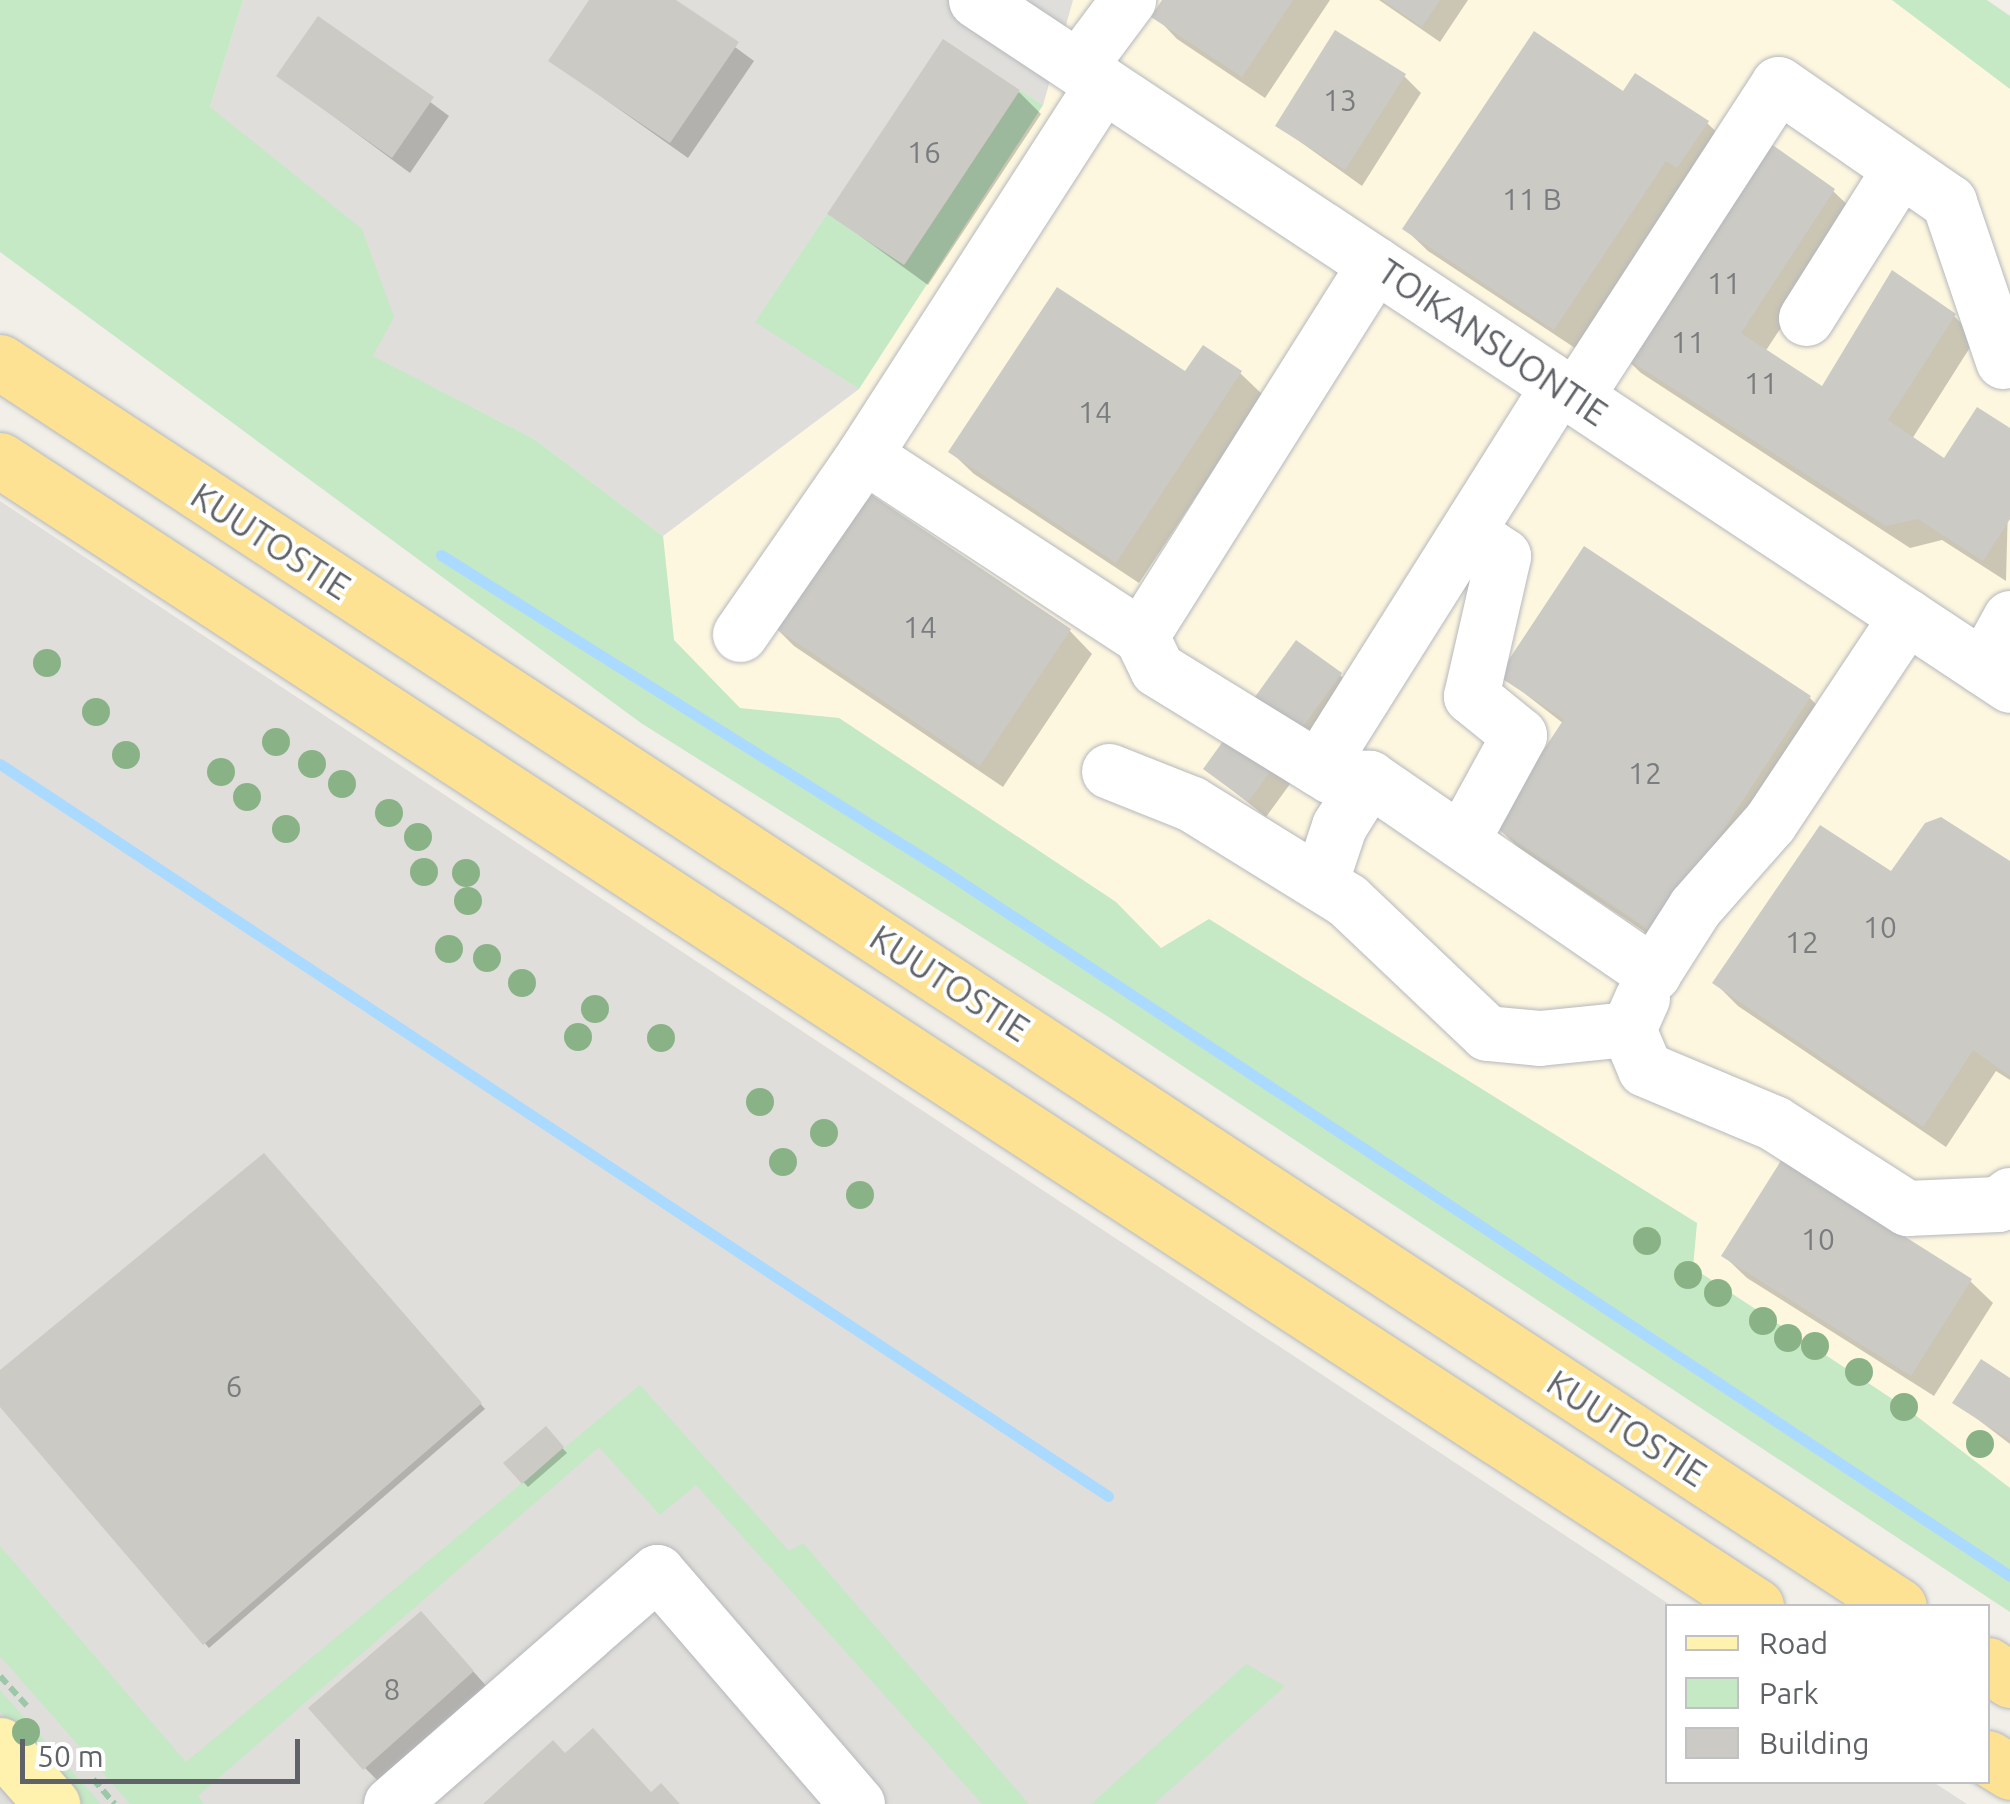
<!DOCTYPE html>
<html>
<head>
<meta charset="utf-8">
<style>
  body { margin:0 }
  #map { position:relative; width:2010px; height:1804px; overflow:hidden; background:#f1efe8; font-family:Ubuntu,sans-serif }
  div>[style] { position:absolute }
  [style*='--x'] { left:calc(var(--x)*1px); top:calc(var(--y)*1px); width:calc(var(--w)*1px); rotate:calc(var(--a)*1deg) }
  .commercial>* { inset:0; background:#fef7e0 }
  .industrial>* { inset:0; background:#e0deda }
  .green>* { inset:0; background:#c5e8c5 }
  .shadow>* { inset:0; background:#0003 }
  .stream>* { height:11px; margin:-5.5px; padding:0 5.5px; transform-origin:5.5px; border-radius:5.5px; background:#aadaff }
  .building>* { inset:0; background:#cccac5 }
  .path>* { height:6px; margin-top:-3px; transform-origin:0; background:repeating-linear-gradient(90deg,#9cc7a9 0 10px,transparent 0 15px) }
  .roads { filter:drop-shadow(0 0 2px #b5b8bc) drop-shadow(0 0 2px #b5b8bc) }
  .minor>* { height:55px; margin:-27.5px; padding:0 27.5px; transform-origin:27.5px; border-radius:27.5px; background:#fff }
  .major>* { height:55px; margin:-27.5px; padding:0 27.5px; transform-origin:27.5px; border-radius:27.5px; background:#fff2af }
  .highway>* { height:55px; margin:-27.5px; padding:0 27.5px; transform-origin:27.5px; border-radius:27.5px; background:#fde293 }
  .trees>* { width:28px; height:28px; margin:-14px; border-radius:50%; background:#89b387 }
  span { translate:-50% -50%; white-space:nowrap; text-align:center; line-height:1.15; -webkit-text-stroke:8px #fff; paint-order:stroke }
  .number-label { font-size:30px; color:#7a7d7f }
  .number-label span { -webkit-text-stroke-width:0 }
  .street-label { font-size:35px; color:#5f6368 }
  .legend { position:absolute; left:1665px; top:1604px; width:325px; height:180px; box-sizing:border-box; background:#fff; border:2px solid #bfc1c3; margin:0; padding:12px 18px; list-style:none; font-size:30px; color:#5f6368 }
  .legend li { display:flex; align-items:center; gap:20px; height:50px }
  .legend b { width:50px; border:2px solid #bfc1c3 }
  .scale { position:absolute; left:20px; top:1739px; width:280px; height:45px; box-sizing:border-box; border:5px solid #5f6368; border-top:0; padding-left:12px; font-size:30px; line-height:35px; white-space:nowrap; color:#5f6368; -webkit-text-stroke:8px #fff; paint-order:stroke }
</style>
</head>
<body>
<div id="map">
  <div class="commercial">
    <div style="clip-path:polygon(1073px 0,1892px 0,2010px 89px,2010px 1489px,1906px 1408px,1692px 1267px,1697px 1223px,1209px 919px,1161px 949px,1116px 902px,839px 718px,740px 709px,674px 640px,663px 536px,859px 389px,1043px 105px)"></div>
  </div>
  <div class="industrial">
    <div style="clip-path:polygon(243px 0,1073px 0,1043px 105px,943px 40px,756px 321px,859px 389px,663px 536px,534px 439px,372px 356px,210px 107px)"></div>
    <div style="clip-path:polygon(0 501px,1672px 1606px,1668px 1782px,1933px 1782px,1967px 1804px,0 1804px)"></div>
  </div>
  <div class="green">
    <div style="clip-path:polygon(0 0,243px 0,210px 107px,362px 229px,394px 317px,373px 356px,534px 439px,663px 536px,674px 640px,740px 708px,839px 718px,1116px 902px,1161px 948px,1209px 919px,1697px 1223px,1693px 1268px,1906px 1408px,2010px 1488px,2010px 1612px,1107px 1016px,641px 723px,0 252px)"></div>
    <div style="clip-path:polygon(1892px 0,1987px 0,2010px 16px,2010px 89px)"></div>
    <div style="clip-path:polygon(1020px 90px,1043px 105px,859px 389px,755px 322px,827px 214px,905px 264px)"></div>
    <div style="clip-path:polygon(640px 1385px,789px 1551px,803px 1543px,1029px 1804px,982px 1804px,696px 1485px,660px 1515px,599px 1447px,198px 1796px,204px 1804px,130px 1804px,0 1656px,0 1546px,186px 1762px)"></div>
    <div style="clip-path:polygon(1246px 1664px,1285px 1686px,1154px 1804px,1091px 1804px)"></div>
    <div style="clip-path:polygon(0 1690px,101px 1804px,83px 1804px,0 1712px)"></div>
  </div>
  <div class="shadow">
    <div style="clip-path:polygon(592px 0,671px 0,754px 61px,688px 158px,551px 61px)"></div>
    <div style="clip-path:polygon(1165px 0,1330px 0,1265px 98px,1177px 39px,1155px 16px)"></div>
    <div style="clip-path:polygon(1379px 0,1468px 0,1440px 42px)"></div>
    <div style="clip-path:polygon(319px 19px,449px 116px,410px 173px,279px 76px)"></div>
    <div style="clip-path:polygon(1404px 76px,1421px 93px,1362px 186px,1278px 126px)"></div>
    <div style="clip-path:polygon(1019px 92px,1041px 114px,928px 285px,830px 214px)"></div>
    <div style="clip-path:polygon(1624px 94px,1707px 123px,1730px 145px,1578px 350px,1428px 251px,1405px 229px)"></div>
    <div style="clip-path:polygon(1833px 191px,1856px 213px,1765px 352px,1822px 389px,1954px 316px,1976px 338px,1912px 439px,1945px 461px,2010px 431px,2006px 581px,1942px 540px,1910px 548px,1641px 373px,1618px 351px)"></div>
    <div style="clip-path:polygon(1240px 373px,1263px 395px,1139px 583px,974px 474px,951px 452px,1186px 375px)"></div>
    <div style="clip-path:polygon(861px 491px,1070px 631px,1092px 654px,1003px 787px,794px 646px,772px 624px)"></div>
    <div style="clip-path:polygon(1584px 549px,1810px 698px,1832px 721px,1678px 954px,1519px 848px,1496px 826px,1564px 724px,1501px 675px)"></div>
    <div style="clip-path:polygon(1340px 675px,1357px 692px,1266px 817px,1206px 769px)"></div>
    <div style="clip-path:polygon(2010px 865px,2010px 1080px,1996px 1071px,1946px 1147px,1738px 1006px,1715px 983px,1892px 875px)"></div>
    <div style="clip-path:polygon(264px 1156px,485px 1409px,209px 1648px,0 1404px,0 1373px)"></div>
    <div style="clip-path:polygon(1724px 1256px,1970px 1281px,1993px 1303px,1934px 1396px,1747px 1278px)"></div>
    <div style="clip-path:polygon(2010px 1381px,2010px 1444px,1955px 1402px)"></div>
    <div style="clip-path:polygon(546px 1430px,567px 1453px,528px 1487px,507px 1464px)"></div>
    <div style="clip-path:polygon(438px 1632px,489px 1689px,382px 1785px,365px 1768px)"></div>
  </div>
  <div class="stream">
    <div style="--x:441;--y:555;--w:593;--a:32.11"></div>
    <div style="--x:943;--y:870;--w:1279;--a:33.49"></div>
    <div style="--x:0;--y:764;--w:1328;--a:33.45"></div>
  </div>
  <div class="building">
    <div style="clip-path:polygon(589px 0,676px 0,739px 42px,670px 143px,548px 61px)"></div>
    <div style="clip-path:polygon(1162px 0,1293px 0,1242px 77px,1151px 17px)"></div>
    <div style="clip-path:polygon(1383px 0,1440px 0,1422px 27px)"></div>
    <div style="clip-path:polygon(318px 16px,434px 97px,392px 158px,276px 76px)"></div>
    <div style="clip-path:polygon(1335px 30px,1406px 74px,1345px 170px,1275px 126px)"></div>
    <div style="clip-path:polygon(1534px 31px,1623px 91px,1635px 73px,1709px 121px,1677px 168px,1666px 161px,1554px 330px,1402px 229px)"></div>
    <div style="clip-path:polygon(943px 39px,1020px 90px,904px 265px,827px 214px)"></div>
    <div style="clip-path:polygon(1760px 136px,1835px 189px,1741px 333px,1822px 386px,1892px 270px,1956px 314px,1888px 420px,1944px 458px,1977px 407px,2010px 428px,2010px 519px,1983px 561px,1918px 519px,1886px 526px,1615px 351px)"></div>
    <div style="clip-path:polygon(1057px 287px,1185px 371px,1203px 345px,1242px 371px,1116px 563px,948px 452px)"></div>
    <div style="clip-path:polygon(860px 487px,1071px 629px,980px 766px,769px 624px)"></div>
    <div style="clip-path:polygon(1584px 546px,1811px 696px,1655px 934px,1493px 826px,1564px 719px,1498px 676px)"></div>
    <div style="clip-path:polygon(1296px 640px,1342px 673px,1248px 802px,1203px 769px)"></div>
    <div style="clip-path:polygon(1941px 817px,2010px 861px,2010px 1076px,1973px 1050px,1923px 1127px,1712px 983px,1820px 825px,1891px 871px,1925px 823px)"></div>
    <div style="clip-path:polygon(264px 1153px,482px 1403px,203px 1645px,0 1407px,0 1370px)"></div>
    <div style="clip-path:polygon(1782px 1159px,1972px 1279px,1911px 1376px,1721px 1256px)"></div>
    <div style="clip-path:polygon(1981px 1359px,2010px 1378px,2010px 1440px,1952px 1403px)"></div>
    <div style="clip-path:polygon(546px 1426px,564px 1447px,522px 1484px,503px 1463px)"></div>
    <div style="clip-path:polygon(421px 1611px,474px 1671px,363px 1770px,308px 1708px)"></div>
    <div style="clip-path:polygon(593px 1728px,651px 1792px,661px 1783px,680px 1804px,483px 1804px,553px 1740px,565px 1753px)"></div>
  </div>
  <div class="path">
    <div style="--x:0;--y:1676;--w:40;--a:48"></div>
    <div style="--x:93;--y:1779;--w:33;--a:49"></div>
  </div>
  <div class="roads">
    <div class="minor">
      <div style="--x:976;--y:0;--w:1240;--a:33.52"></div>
      <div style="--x:1078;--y:67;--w:84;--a:-53.3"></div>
      <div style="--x:1103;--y:84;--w:441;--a:122.8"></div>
      <div style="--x:864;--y:455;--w:331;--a:33.2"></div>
      <div style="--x:1375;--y:264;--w:439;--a:122.2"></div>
      <div style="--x:1141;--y:636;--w:37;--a:64"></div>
      <div style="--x:1157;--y:669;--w:204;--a:31.6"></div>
      <div style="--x:1331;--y:776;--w:38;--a:3"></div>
      <div style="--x:1369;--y:778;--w:345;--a:34.5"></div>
      <div style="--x:1653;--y:973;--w:78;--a:-57.5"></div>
      <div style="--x:1695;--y:907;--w:113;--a:-48.6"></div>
      <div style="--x:1770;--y:822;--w:247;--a:-56.4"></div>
      <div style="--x:1806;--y:318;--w:176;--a:-57.8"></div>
      <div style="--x:1575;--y:397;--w:373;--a:-57"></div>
      <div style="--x:1778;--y:84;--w:208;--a:34.6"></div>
      <div style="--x:1949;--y:202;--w:168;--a:71.2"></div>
      <div style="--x:740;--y:634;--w:218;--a:-55.3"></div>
      <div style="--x:1983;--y:667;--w:56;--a:-61.1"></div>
      <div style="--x:1318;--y:768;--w:452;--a:-57.8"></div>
      <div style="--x:1109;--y:771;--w:89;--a:21.7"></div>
      <div style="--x:1192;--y:804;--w:182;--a:31.8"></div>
      <div style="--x:1347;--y:900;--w:193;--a:43.5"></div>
      <div style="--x:1487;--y:1033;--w:52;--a:5.5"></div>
      <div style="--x:1539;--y:1038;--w:89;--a:-5.8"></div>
      <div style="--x:1461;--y:841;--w:121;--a:-61.3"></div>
      <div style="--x:1519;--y:735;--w:62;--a:-140.9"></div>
      <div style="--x:1471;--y:696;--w:144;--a:-77.1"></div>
      <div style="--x:1503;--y:556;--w:42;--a:-145.6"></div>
      <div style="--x:1320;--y:883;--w:60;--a:-71.6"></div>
      <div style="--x:1339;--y:826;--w:57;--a:-58"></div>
      <div style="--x:1642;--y:998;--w:34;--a:114"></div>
      <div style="--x:1628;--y:1029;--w:43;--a:67"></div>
      <div style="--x:1645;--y:1069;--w:140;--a:22.7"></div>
      <div style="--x:1774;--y:1123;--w:158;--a:32.6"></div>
      <div style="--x:1907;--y:1208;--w:91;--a:-2.5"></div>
      <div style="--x:1998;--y:1204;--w:15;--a:-37"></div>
      <div style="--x:391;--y:1804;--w:353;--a:-41.1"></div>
      <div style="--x:657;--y:1572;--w:306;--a:49.2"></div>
    </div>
    <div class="major">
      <div style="--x:0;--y:1745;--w:79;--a:48.6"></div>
    </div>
    <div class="highway">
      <div style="--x:0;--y:362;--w:2270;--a:33.23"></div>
      <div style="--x:0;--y:460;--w:2097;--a:33.13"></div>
      <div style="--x:1988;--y:1665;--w:27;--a:34"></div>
      <div style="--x:1988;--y:1758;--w:26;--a:32"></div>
    </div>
  </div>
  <div class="trees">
    <div style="left:47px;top:663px"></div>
    <div style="left:96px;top:712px"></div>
    <div style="left:276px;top:742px"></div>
    <div style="left:126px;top:755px"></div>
    <div style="left:312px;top:764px"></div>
    <div style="left:221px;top:772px"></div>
    <div style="left:342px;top:784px"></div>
    <div style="left:247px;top:797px"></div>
    <div style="left:389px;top:813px"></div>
    <div style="left:286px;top:829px"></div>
    <div style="left:418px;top:837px"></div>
    <div style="left:424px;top:872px"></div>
    <div style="left:466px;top:873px"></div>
    <div style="left:468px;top:901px"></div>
    <div style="left:449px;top:949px"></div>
    <div style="left:487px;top:958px"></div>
    <div style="left:522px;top:983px"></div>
    <div style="left:595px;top:1009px"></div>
    <div style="left:578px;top:1037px"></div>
    <div style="left:661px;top:1038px"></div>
    <div style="left:760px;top:1102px"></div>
    <div style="left:824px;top:1133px"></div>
    <div style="left:783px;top:1162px"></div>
    <div style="left:860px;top:1195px"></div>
    <div style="left:1647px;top:1241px"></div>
    <div style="left:1688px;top:1275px"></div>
    <div style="left:1718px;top:1293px"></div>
    <div style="left:1763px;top:1321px"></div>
    <div style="left:1788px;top:1338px"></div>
    <div style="left:1815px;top:1346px"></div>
    <div style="left:1859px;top:1372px"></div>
    <div style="left:1904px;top:1407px"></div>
    <div style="left:1980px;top:1444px"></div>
    <div style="left:26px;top:1732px"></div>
  </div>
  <div class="number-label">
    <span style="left:1340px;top:100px">13</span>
    <span style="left:924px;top:152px">16</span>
    <span style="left:1532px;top:199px">11 B</span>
    <span style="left:1724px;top:283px">11</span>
    <span style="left:1688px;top:342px">11</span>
    <span style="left:1761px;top:383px">11</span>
    <span style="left:1095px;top:412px">14</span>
    <span style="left:920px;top:627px">14</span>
    <span style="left:1645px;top:773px">12</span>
    <span style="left:1880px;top:927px">10</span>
    <span style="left:1802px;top:942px">12</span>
    <span style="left:1818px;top:1239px">10</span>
    <span style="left:234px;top:1386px">6</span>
    <span style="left:392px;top:1689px">8</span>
  </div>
  <div class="street-label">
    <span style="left:1493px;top:342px;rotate:34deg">TOIKANSUONTIE</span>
    <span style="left:271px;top:541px;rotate:33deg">KUUTOSTIE</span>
    <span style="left:950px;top:983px;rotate:33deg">KUUTOSTIE</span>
    <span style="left:1627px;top:1428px;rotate:33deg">KUUTOSTIE</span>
  </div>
  <ul class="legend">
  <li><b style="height:12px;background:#fff2af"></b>Road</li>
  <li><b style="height:28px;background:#c5e8c5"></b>Park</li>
  <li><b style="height:28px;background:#cccac5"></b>Building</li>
  </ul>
  <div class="scale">50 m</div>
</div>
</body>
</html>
